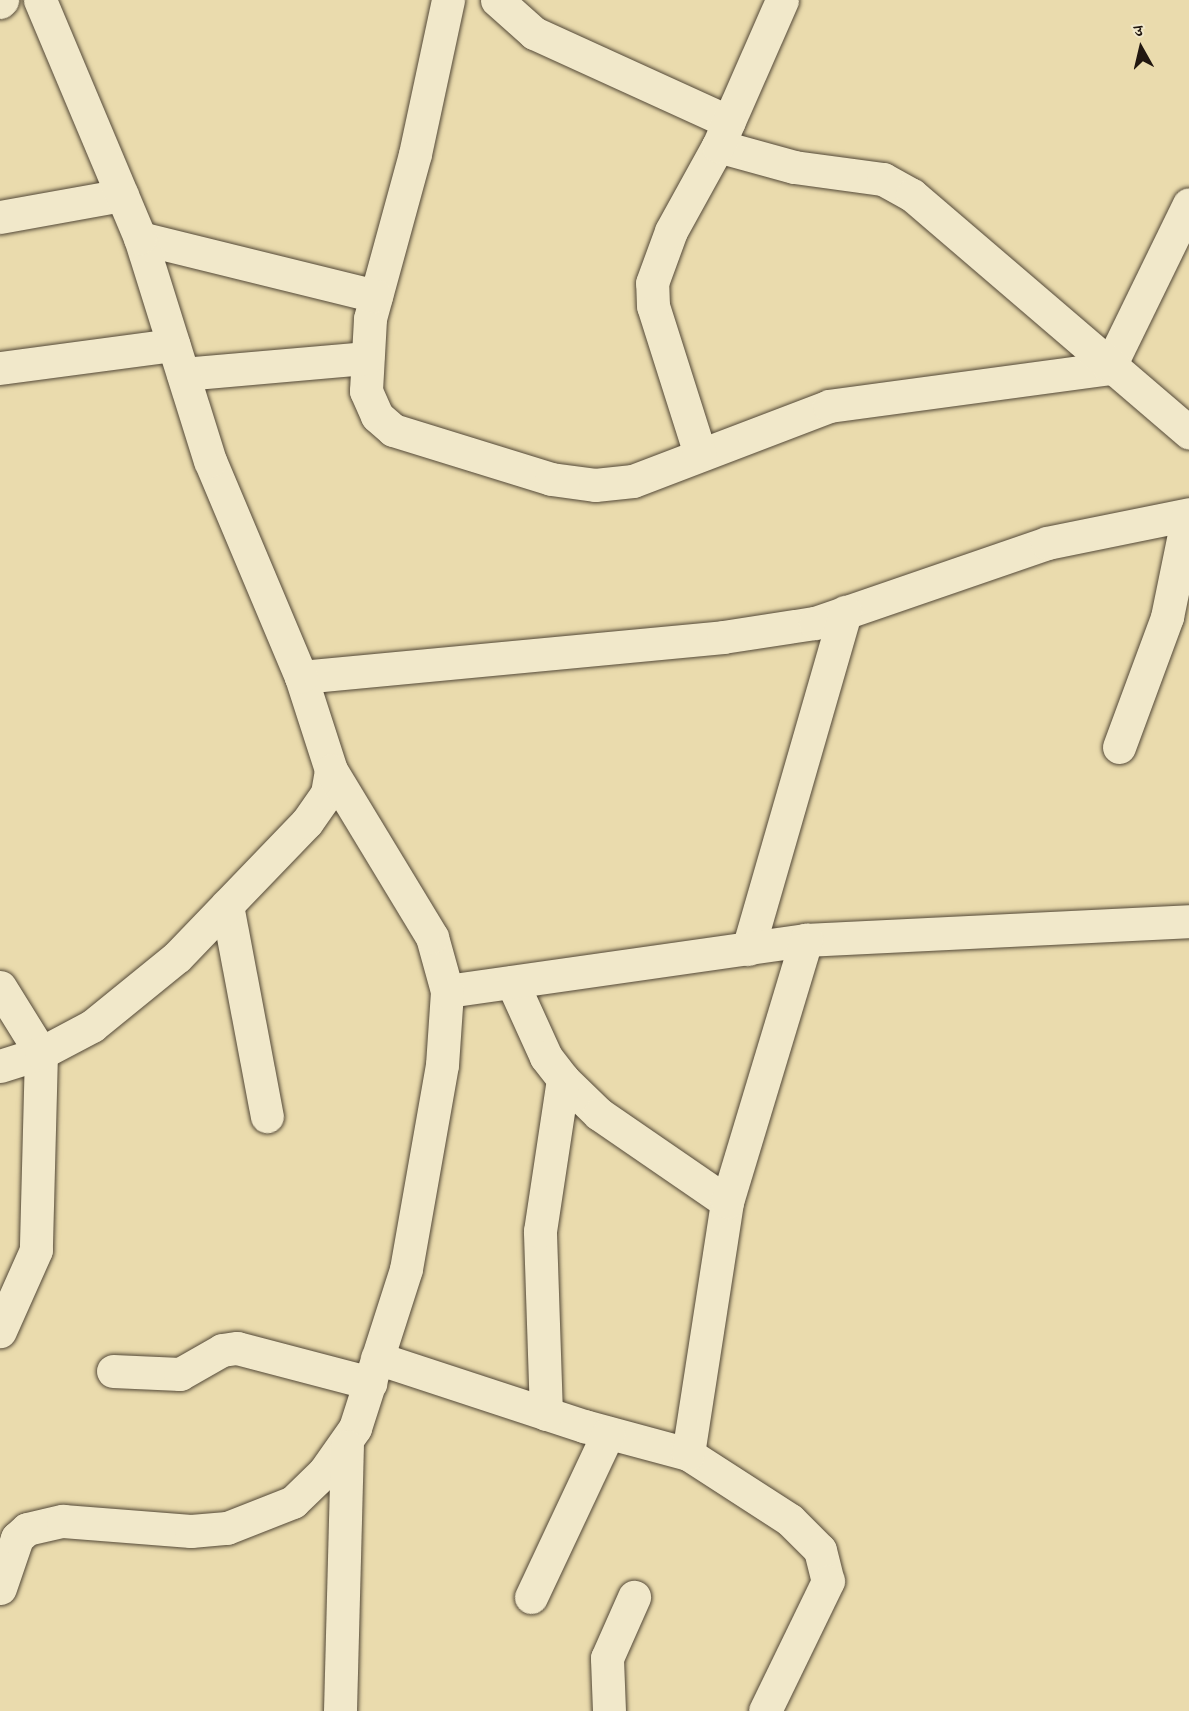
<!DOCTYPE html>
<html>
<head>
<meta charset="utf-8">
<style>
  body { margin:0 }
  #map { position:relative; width:1189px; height:1711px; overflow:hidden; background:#eadbad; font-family:"Gentium Book Plus","Noto Serif Devanagari",serif }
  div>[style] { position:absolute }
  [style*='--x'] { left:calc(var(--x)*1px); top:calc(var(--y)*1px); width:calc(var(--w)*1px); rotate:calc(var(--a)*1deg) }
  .roads { filter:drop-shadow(0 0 2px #534837) drop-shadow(0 0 2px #534837) }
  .street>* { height:33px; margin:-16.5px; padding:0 16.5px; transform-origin:16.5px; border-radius:16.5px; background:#f1e8ca }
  span { translate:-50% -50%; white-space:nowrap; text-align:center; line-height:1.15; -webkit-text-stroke:4.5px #f1e8ca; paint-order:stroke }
  .north { position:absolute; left:1111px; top:18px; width:60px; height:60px; -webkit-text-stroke:4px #f1e8ca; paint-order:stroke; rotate:352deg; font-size:16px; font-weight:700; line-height:24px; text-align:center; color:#211710 }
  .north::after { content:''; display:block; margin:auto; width:21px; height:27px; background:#211710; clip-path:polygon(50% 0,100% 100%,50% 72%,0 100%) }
</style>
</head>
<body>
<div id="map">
  <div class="roads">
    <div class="street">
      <div style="--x:448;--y:0;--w:157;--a:102.1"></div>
      <div style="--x:415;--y:154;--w:171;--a:105.3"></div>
      <div style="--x:370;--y:319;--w:72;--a:93.2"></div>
      <div style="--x:366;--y:391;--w:27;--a:66"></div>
      <div style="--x:377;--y:416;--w:21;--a:41"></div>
      <div style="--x:393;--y:430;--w:165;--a:17.2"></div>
      <div style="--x:551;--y:479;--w:44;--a:7.8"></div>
      <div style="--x:595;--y:485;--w:38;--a:-6"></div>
      <div style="--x:633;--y:481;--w:210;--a:-20.9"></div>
      <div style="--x:829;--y:406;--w:283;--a:-7.7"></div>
      <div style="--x:1109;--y:368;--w:182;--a:-64"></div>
      <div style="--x:497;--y:0;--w:50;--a:41.7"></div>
      <div style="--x:534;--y:33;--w:214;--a:24.5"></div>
      <div style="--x:0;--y:2;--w:3;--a:-45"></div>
      <div style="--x:718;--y:146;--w:79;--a:15.4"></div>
      <div style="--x:794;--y:167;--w:90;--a:7.7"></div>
      <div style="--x:883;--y:179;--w:33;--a:29"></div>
      <div style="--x:912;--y:195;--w:365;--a:40.6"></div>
      <div style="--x:0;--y:217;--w:124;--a:-10.2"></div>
      <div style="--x:140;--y:238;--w:243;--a:13.8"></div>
      <div style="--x:0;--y:368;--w:175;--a:-7.6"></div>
      <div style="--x:183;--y:374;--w:185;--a:-5"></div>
      <div style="--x:700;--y:454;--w:155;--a:-107.6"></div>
      <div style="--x:653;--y:306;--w:23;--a:-92"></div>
      <div style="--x:652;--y:283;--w:55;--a:-69.9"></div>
      <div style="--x:671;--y:231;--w:97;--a:-61.1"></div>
      <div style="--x:718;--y:146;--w:159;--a:-66.3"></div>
      <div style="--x:301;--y:677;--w:424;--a:-5.4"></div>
      <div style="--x:723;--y:637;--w:93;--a:-8.7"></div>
      <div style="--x:815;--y:623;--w:245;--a:-19"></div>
      <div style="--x:1047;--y:543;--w:145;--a:-11.5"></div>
      <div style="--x:1119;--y:747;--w:139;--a:-69.7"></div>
      <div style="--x:1167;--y:617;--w:104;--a:-78.4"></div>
      <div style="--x:227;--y:905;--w:215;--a:79.3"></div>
      <div style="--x:748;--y:949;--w:351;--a:-73.9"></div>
      <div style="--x:512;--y:982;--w:82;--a:65.6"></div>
      <div style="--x:546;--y:1057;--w:28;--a:52"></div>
      <div style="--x:563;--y:1079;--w:50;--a:44.2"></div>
      <div style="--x:599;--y:1114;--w:155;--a:34.5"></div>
      <div style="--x:0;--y:987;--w:78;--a:58.2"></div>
      <div style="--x:41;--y:1053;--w:197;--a:91.5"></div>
      <div style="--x:36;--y:1250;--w:89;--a:114"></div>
      <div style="--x:447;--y:991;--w:363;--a:-8.1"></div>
      <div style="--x:806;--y:940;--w:383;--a:-2.8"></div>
      <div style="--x:0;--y:1066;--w:43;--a:-17.6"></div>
      <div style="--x:41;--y:1053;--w:58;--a:-27.9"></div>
      <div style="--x:92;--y:1026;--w:109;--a:-39.1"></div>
      <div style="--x:177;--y:957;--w:187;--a:-46.1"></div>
      <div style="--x:307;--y:822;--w:35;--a:-55"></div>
      <div style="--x:327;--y:793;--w:23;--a:-80"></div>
      <div style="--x:331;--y:770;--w:98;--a:-107.9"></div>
      <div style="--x:301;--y:677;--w:234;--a:-112.8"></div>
      <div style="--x:210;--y:461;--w:234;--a:-107.4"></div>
      <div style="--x:140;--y:238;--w:258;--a:-112.8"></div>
      <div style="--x:377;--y:1358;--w:218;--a:18.2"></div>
      <div style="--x:584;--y:1426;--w:108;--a:15.1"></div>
      <div style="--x:688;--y:1454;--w:121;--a:32.9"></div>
      <div style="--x:790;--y:1520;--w:42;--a:45"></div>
      <div style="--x:820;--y:1550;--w:32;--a:76"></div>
      <div style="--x:828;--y:1581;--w:144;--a:115.9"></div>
      <div style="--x:113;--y:1371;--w:67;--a:2.6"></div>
      <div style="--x:180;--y:1374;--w:48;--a:-29.7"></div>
      <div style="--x:222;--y:1350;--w:15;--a:-8"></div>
      <div style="--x:237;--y:1348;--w:138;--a:14.7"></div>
      <div style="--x:546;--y:1414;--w:183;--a:-91.9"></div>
      <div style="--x:540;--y:1231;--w:154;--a:-81.4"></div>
      <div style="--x:688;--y:1454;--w:255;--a:-81.2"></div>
      <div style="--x:727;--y:1202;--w:274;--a:-73.2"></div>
      <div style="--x:0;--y:1588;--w:53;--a:-71.2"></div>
      <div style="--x:17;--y:1538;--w:13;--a:-42"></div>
      <div style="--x:27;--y:1529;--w:37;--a:-13"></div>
      <div style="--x:63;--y:1521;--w:128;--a:4.5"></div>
      <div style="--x:191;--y:1531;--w:36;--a:-5"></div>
      <div style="--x:227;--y:1528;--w:71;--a:-21.5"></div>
      <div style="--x:293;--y:1502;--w:43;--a:-44.1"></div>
      <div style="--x:324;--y:1472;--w:54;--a:-54.8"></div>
      <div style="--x:355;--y:1428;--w:167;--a:-72.2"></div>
      <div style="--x:406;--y:1269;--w:207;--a:-80"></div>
      <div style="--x:442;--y:1065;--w:74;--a:-86.1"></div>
      <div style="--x:447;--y:991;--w:56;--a:-105.5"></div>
      <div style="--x:432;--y:937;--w:195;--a:-121.2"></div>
      <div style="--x:531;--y:1597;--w:181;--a:-64.8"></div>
      <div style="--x:340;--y:1711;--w:265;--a:-88.5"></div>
      <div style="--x:609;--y:1711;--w:53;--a:-92.2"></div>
      <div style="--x:607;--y:1658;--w:67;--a:-66.1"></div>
    </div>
  </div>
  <div class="north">उ</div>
</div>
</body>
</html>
